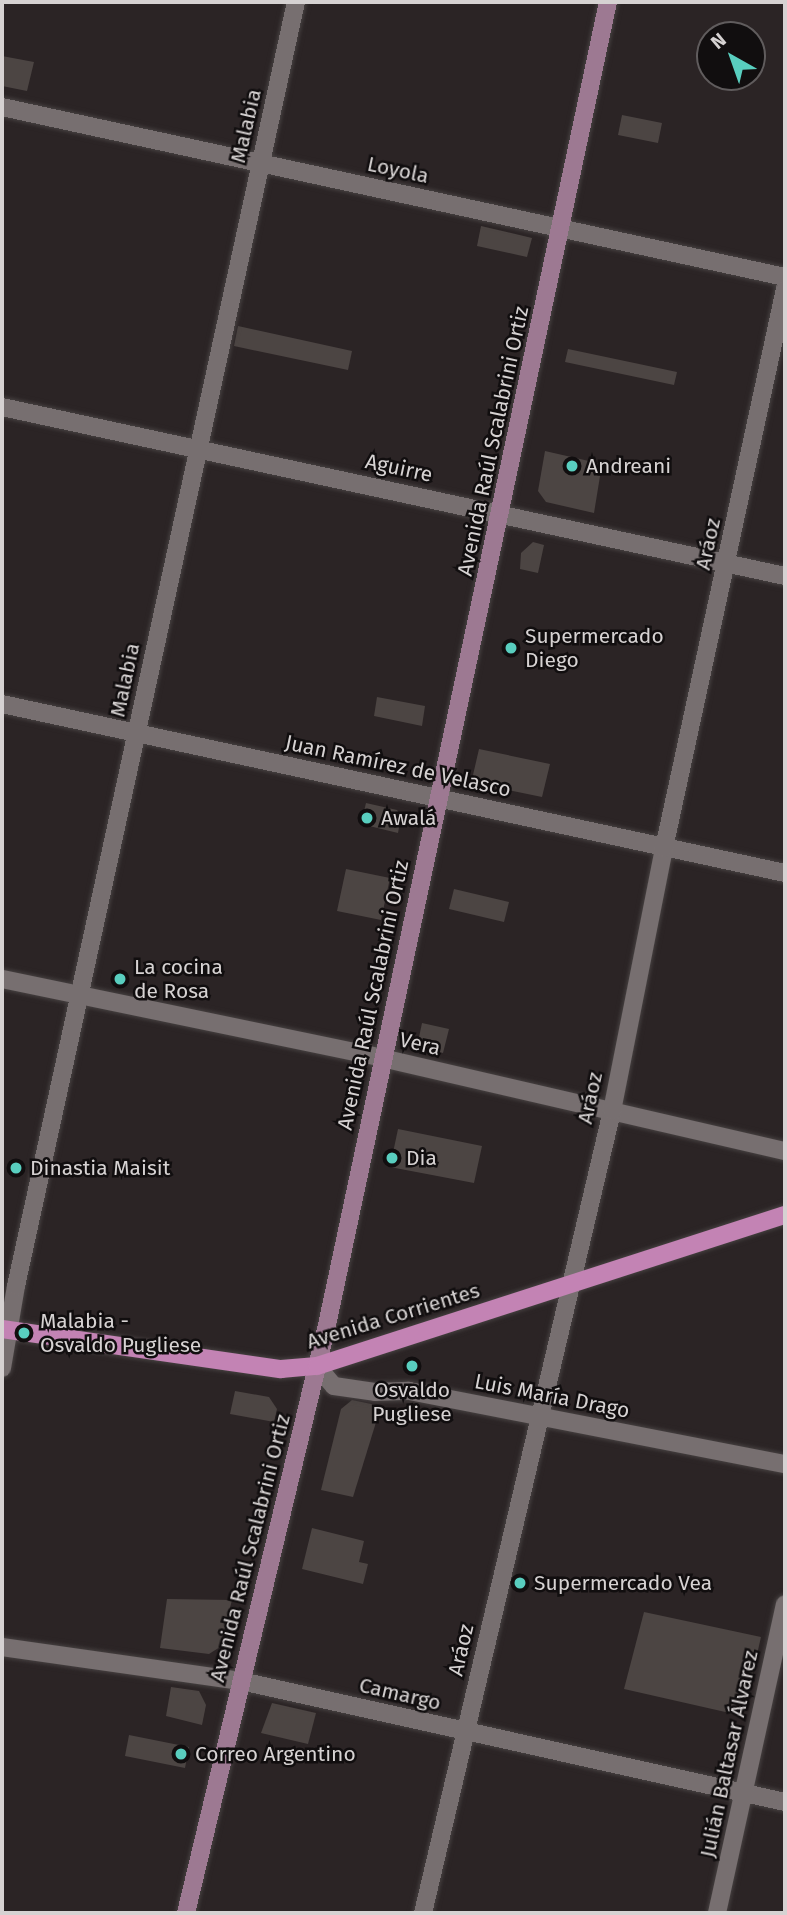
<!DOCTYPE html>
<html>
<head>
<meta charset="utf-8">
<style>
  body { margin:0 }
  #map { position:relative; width:787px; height:1915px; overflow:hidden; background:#2b2425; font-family:"Fira Sans",sans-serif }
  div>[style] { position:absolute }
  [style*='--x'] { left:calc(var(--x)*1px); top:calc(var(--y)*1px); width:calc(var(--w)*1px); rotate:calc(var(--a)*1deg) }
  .building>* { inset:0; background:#4c4543 }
  .roads { filter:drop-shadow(0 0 2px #464141) drop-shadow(0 0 2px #464141) }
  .minor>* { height:18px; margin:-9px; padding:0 9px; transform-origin:9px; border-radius:9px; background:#776f70 }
  .secondary>* { height:18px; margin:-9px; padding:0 9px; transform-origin:9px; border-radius:9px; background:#9d7992 }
  .primary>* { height:18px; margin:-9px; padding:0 9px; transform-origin:9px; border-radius:9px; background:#c383b4 }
  .dots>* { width:19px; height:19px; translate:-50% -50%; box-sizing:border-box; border:4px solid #110e0f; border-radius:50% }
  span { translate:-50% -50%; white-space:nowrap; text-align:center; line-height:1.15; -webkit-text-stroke:5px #110e0f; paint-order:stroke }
  .street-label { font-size:21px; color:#d6d2d2 }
  .poi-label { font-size:21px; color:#d6d2d2 }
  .left { translate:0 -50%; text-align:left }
  .frame { position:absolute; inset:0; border:4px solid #d6d2d2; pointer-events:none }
  .north { position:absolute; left:696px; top:21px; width:70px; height:70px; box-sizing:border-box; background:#110e0f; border:2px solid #605c5d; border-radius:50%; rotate:320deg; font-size:19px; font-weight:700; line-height:28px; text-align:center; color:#d6d2d2 }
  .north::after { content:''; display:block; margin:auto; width:24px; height:32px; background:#59cebf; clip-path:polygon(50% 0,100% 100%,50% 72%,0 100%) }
</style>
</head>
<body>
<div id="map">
  <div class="building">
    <div style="clip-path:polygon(2px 56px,34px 62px,27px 91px,2px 86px)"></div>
    <div style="clip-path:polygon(622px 115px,662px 123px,658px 143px,618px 135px)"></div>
    <div style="clip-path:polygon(481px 226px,532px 238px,527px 257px,477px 246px)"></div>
    <div style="clip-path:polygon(238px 326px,352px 351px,348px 370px,234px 346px)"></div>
    <div style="clip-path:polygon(568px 349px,677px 372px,674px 385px,565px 362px)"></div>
    <div style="clip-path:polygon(545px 451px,602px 464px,594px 513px,546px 502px,538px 491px)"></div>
    <div style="clip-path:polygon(533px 542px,544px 545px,538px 573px,520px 569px,521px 553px)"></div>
    <div style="clip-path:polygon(377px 697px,425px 706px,422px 726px,374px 716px)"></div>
    <div style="clip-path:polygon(479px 749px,550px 764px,542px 797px,479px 784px,473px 775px)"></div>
    <div style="clip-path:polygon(366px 803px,397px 810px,401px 816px,398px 833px,361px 824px)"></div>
    <div style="clip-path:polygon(346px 869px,390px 878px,381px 920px,337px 911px)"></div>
    <div style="clip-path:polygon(454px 889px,509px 902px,504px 922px,449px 909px)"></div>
    <div style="clip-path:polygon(422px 1023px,449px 1029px,443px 1053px,421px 1047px,418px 1042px)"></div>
    <div style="clip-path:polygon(398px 1129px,482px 1146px,474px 1183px,390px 1167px)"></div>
    <div style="clip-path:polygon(235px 1391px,269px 1397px,277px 1409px,274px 1422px,230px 1414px)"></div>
    <div style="clip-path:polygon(352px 1400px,381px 1406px,353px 1497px,321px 1490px,341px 1409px)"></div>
    <div style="clip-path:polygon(312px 1528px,364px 1541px,359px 1562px,368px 1564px,363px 1584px,302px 1569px)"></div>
    <div style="clip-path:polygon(167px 1599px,232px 1600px,220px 1647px,209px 1654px,160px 1648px)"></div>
    <div style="clip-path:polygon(644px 1612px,761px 1637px,743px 1716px,624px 1689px)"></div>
    <div style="clip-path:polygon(171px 1687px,199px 1691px,206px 1705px,202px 1725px,166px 1716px)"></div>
    <div style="clip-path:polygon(272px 1703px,316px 1713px,308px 1744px,261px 1733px)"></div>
    <div style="clip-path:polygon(129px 1735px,189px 1747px,185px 1768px,125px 1756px)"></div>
  </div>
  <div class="roads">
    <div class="minor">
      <div style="--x:2;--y:107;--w:801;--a:12.25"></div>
      <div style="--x:2;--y:407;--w:801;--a:12.18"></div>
      <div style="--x:2;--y:704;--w:801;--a:12.18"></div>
      <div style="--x:2;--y:979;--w:388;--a:11.7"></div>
      <div style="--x:382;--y:1058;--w:414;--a:13"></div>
      <div style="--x:317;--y:1366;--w:26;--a:50"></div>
      <div style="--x:334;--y:1386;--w:41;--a:8.3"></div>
      <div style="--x:375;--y:1392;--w:34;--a:-2"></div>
      <div style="--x:409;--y:1391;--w:383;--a:11"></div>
      <div style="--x:2;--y:1368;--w:83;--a:-80.3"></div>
      <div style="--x:16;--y:1286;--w:1314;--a:-77.7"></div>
      <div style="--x:2;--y:1647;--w:241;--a:8.1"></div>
      <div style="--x:241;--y:1681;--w:557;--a:12.54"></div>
      <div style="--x:423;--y:1913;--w:824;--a:-76.74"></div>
      <div style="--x:612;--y:1111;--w:268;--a:-78.8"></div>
      <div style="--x:664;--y:848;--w:572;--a:-77.79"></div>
      <div style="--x:717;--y:1913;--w:316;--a:-77.6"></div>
    </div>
    <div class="secondary">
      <div style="--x:186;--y:1913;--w:605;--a:-76.52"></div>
      <div style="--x:327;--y:1325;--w:1353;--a:-78.01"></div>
    </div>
    <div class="primary">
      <div style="--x:2;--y:1329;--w:282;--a:8.2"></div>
      <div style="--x:281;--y:1369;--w:36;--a:-5"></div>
      <div style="--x:317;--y:1366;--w:492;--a:-17.9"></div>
    </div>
  </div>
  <div class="dots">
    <div style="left:572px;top:466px;background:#59cebf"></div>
    <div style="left:511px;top:648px;background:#59cebf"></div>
    <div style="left:367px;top:818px;background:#59cebf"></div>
    <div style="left:120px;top:979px;background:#59cebf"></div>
    <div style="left:392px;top:1158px;background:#59cebf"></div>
    <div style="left:16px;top:1168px;background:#59cebf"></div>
    <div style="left:24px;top:1333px;background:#59cebf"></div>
    <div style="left:412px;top:1366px;background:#59cebf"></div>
    <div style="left:520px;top:1583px;background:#59cebf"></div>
    <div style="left:181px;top:1754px;background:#59cebf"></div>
  </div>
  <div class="street-label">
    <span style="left:246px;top:126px;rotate:-77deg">Malabia</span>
    <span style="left:398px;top:170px;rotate:12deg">Loyola</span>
    <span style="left:493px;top:441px;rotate:-78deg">Avenida Raúl Scalabrini Ortiz</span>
    <span style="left:399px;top:468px;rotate:12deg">Aguirre</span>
    <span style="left:708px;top:544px;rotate:-78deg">Aráoz</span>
    <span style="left:125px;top:680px;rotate:-78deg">Malabia</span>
    <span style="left:398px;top:766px;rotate:12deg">Juan Ramírez de Velasco</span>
    <span style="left:373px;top:995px;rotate:-78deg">Avenida Raúl Scalabrini Ortiz</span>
    <span style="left:420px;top:1044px;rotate:13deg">Vera</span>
    <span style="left:590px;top:1098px;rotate:-78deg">Aráoz</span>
    <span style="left:393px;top:1316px;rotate:-17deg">Avenida Corrientes</span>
    <span style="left:552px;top:1396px;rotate:11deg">Luis María Drago</span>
    <span style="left:250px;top:1548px;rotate:-76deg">Avenida Raúl Scalabrini Ortiz</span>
    <span style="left:461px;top:1650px;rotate:-77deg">Aráoz</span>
    <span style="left:400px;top:1694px;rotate:13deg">Camargo</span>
    <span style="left:729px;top:1754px;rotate:-78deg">Julián Baltasar Álvarez</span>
  </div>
  <div class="poi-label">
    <span class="left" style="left:586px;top:466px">Andreani</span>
    <span class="left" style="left:525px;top:648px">Supermercado<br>Diego</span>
    <span class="left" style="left:381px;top:818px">Awalá</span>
    <span class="left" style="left:134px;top:979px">La cocina<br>de Rosa</span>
    <span class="left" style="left:406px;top:1158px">Dia</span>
    <span class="left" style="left:30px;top:1168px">Dinastia Maisit</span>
    <span class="left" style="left:40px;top:1333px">Malabia -<br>Osvaldo Pugliese</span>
    <span style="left:412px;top:1402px">Osvaldo<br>Pugliese</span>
    <span class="left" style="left:534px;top:1583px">Supermercado Vea</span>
    <span class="left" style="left:195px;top:1754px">Correo Argentino</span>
  </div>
  <div class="frame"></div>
  <div class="north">N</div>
</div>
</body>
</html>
